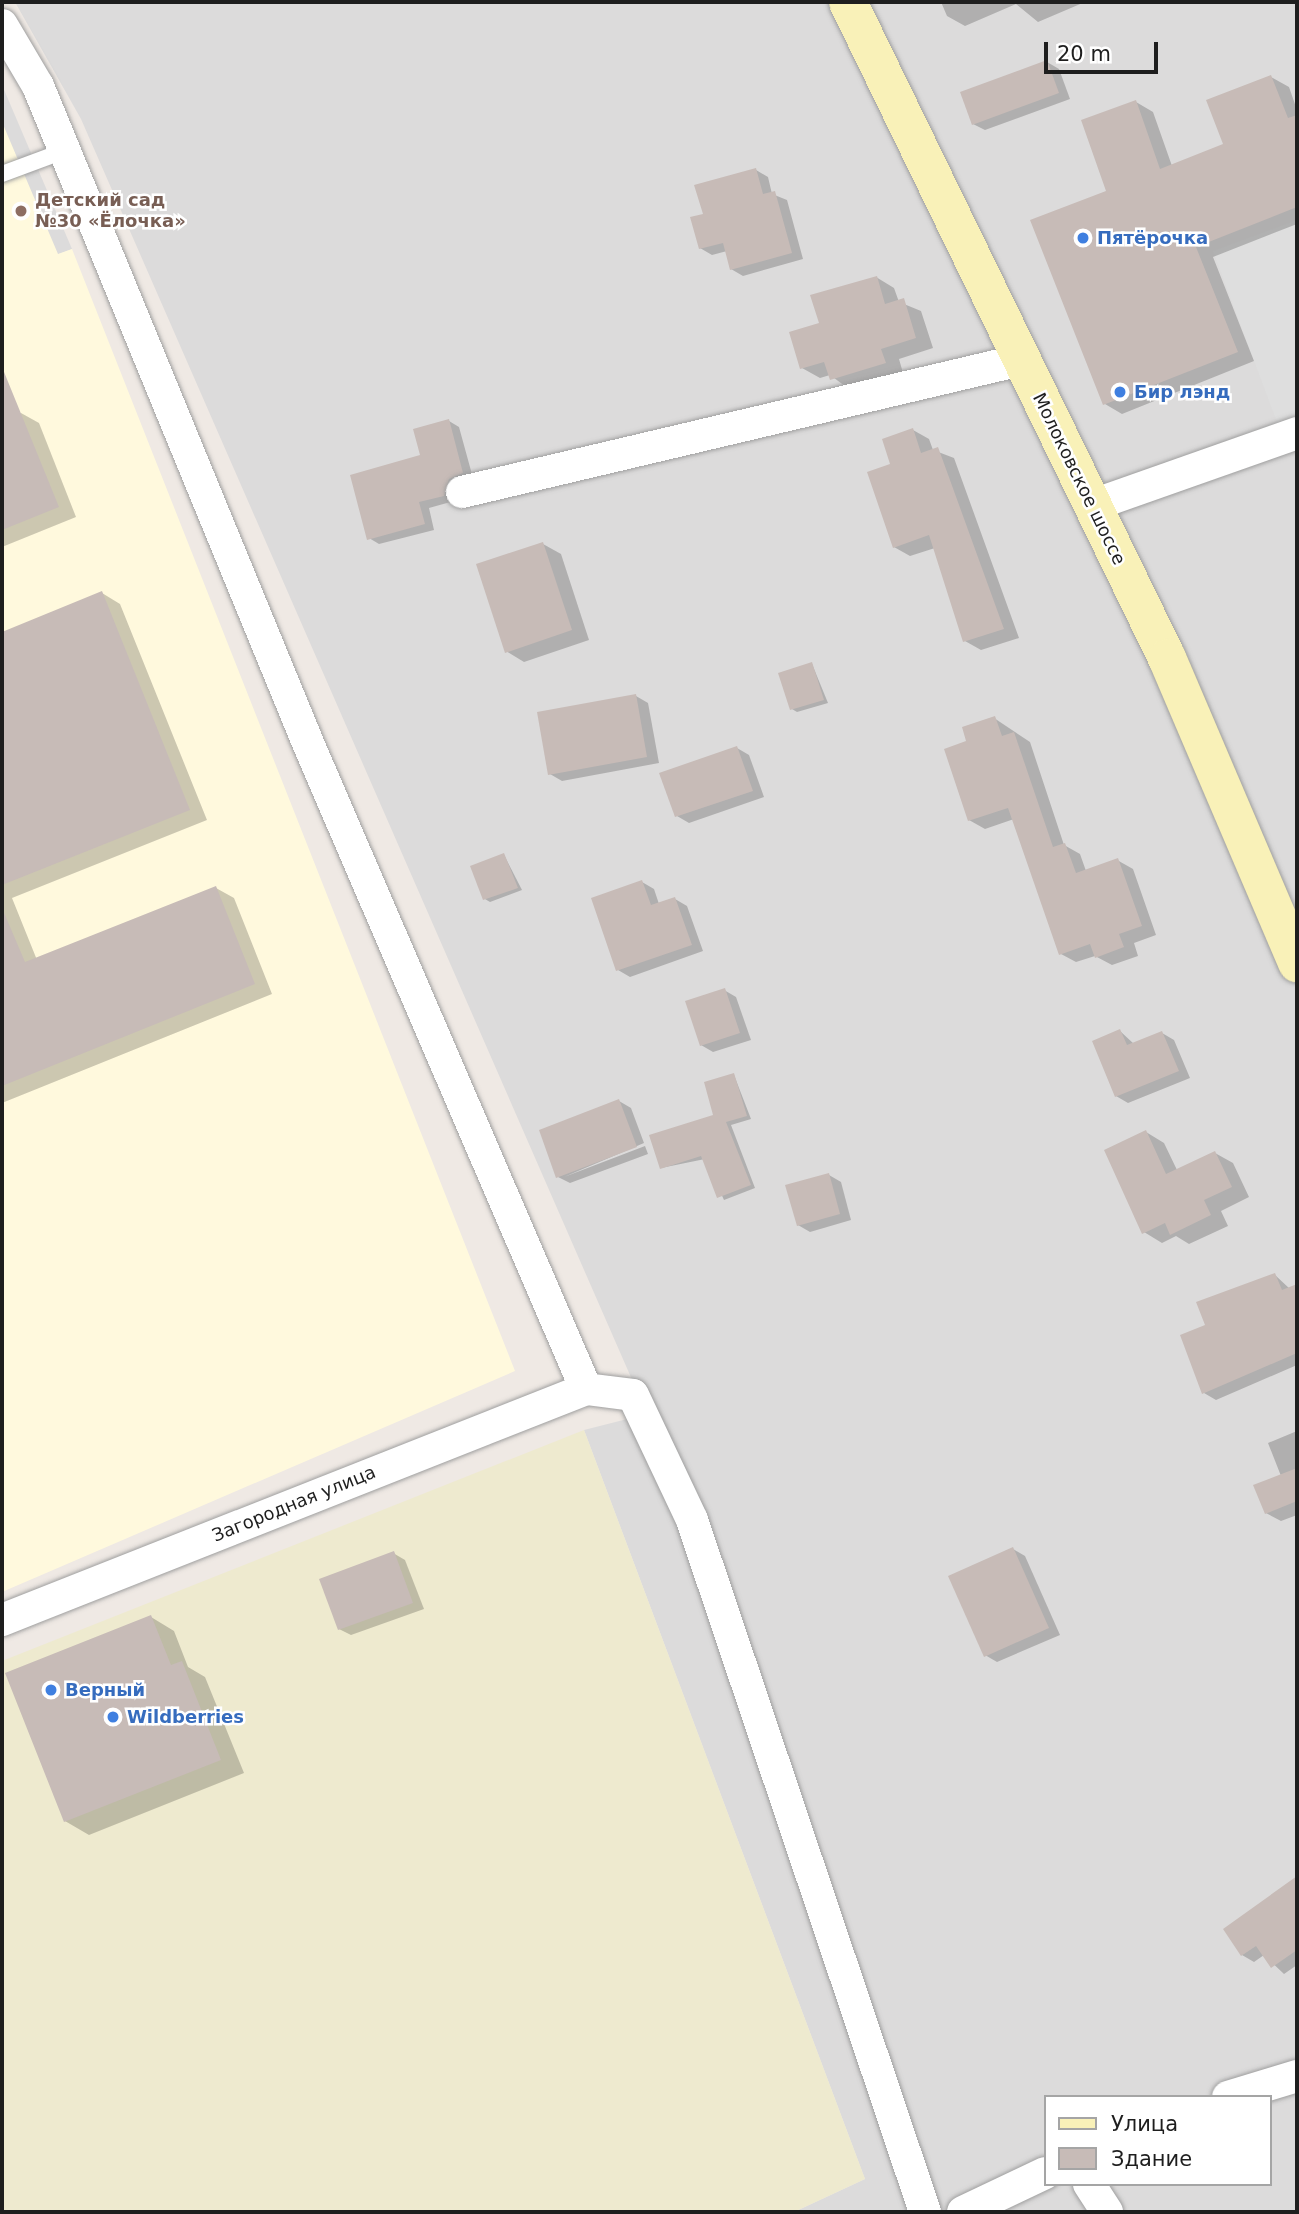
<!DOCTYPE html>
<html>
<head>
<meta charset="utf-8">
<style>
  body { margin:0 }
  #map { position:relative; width:1299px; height:2214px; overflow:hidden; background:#efe9e4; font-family:"DejaVu Sans",sans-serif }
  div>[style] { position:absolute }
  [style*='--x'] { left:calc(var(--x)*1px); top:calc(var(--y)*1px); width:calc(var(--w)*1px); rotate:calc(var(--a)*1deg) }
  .residential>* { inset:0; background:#dcdbdb }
  .education>* { inset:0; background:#fff9dd }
  .farmland>* { inset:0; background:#eeeacf }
  .parking>* { inset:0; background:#dedede }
  .shadow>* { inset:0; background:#0003 }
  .building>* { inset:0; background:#c7bbb7 }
  .roads { filter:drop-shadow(0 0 2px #9f9f9f) drop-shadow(0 0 2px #9f9f9f) }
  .service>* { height:16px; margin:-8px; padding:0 8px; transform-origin:8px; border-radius:8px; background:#fff }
  .minor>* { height:32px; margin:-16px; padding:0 16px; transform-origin:16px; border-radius:16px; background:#fff }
  .secondary>* { height:38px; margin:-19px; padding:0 19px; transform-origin:19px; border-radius:19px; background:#f9f1b8 }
  .dots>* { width:19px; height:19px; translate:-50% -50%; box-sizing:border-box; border:4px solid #fff; border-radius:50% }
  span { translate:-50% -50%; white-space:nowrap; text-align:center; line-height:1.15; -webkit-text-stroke:5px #fff; paint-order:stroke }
  .education-label { font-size:18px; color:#785e54; font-weight:700 }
  .left { translate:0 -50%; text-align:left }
  .shop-label { font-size:18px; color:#366cbe; font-weight:700 }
  .street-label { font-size:18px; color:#1e1e1e }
  .frame { position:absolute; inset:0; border:4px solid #1e1e1e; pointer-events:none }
  .legend { position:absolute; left:1044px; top:2095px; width:228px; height:91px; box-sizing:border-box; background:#fff; border:2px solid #a5a5a5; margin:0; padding:9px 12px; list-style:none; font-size:21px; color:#1e1e1e }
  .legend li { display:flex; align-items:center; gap:14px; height:35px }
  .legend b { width:35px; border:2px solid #a5a5a5 }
  .scale { position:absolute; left:1044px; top:42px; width:114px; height:32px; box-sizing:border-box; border:4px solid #1e1e1e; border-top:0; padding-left:9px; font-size:21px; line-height:24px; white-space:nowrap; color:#1e1e1e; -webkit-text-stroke:5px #fff; paint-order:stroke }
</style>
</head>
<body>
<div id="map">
  <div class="residential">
    <div style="clip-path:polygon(evenodd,15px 2px,1297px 2px,1297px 2212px,794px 2212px,865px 2179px,584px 1430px,647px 1414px,81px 119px,15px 2px,1045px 2097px,1269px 2097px,1269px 2184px,1045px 2184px,1045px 2097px)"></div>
    <div style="clip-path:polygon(2px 85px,72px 249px,2px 276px)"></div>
  </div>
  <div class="education">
    <div style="clip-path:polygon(2px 122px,58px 254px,72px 249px,515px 1371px,2px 1592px)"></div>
  </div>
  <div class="farmland">
    <div style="clip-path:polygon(584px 1430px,865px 2179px,794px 2212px,2px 2212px,2px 1661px)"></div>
  </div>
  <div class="parking">
    <div style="clip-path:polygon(1297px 220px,1297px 424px,1280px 430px,1213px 251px)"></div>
  </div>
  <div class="shadow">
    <div style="clip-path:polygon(941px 2px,1085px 2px,1038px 22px,1016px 4px,965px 26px,947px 16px)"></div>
    <div style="clip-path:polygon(1047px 62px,1059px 69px,1070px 99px,985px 130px,973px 124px)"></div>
    <div style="clip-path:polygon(1271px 77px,1289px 87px,1297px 110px,1297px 224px,1213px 257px,1254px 361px,1122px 414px,1105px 404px,1108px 192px,1136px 102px,1153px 112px,1172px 166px,1225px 145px)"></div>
    <div style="clip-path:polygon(756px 170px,768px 177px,772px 194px,787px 200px,803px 259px,743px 276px,731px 269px,727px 251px,712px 255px,700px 248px,705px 215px)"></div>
    <div style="clip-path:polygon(876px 277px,894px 288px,899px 302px,921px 311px,933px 348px,899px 359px,903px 373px,849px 389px,830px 375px,820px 378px,802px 368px,821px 324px)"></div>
    <div style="clip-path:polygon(21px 413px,39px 423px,76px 517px,2px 547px,2px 421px)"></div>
    <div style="clip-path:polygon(449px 421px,459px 427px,473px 478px,454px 501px,429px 508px,434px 530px,379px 544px,369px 538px)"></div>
    <div style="clip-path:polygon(913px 430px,929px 439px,933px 450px,954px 458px,1019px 638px,981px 650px,965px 641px,935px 548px,910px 556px,894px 547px,892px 465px)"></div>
    <div style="clip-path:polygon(543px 544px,561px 554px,589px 640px,524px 662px,506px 651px)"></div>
    <div style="clip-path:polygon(102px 593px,120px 604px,207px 820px,12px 898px,37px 960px,216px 888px,234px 898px,272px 994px,2px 1103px,2px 633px)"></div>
    <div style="clip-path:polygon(812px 664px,828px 703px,797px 712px,792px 709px)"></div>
    <div style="clip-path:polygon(636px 696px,648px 703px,659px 763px,562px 781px,550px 774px)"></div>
    <div style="clip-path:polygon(994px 718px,1030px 742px,1064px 845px,1080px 854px,1086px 871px,1117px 860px,1133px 869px,1156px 935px,1134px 943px,1138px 956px,1112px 965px,1095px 956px,1076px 962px,1061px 954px,1014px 819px,985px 829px,969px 820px,969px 742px)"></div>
    <div style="clip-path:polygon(737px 748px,749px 755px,764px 797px,689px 823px,677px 816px)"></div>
    <div style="clip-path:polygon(504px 855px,522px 890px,490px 902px,485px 899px)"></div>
    <div style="clip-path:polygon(642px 882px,654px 889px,659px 904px,675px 899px,687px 906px,703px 951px,630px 977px,618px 970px)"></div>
    <div style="clip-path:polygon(724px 990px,736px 997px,751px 1040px,713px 1052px,701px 1045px)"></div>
    <div style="clip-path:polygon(1120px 1031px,1134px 1044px,1162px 1033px,1174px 1040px,1190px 1078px,1128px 1103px,1116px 1096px)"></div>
    <div style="clip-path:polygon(734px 1075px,751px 1119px,731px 1125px,755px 1188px,724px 1200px,705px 1159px,661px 1168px,715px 1116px)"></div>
    <div style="clip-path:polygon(619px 1101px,631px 1108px,644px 1143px,564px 1177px,645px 1146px,648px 1154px,570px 1183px,558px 1177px)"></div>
    <div style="clip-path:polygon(1146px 1132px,1164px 1143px,1177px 1170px,1215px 1153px,1233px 1163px,1249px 1197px,1221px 1211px,1228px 1226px,1189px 1244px,1176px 1236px,1162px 1243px,1144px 1232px)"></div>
    <div style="clip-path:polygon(829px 1175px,841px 1182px,851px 1220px,810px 1232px,798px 1225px)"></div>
    <div style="clip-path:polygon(1275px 1275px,1290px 1289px,1297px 1286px,1297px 1365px,1216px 1400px,1204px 1393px,1207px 1326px)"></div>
    <div style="clip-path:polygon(1297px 1431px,1297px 1515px,1281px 1521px,1266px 1513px,1281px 1476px,1268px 1443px)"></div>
    <div style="clip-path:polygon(1013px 1549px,1025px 1556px,1060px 1635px,997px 1662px,985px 1655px)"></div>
    <div style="clip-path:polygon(393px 1553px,405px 1560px,424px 1609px,351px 1635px,339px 1629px)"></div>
    <div style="clip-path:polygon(151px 1617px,174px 1631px,188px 1667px,205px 1677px,244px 1773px,89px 1835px,65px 1821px)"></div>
    <div style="clip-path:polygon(1297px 1878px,1297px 1965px,1284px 1974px,1264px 1955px,1254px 1962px,1242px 1955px,1225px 1929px)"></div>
  </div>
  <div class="building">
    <div style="clip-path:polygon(1047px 60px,1059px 93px,972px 125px,960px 92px)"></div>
    <div style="clip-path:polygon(1271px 75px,1288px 118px,1297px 115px,1297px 207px,1196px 247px,1238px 352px,1103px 405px,1030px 220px,1106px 191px,1081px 120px,1136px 100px,1160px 169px,1223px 144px,1206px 100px)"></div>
    <div style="clip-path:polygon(756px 168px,763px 194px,775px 191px,792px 253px,730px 270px,723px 243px,699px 249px,690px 217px,703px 214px,694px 185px)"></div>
    <div style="clip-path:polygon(877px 276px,885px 304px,904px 298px,916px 338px,881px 349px,886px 363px,830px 380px,824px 362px,800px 369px,789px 332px,819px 323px,810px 295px)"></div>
    <div style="clip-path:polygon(2px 367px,59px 507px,2px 530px)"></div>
    <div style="clip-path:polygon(449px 419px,463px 473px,449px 479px,444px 496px,419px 502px,425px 524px,367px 540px,350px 475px,420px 455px,413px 429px)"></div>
    <div style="clip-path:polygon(913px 428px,921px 453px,938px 447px,1004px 629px,963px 642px,929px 535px,893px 548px,867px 472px,890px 464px,882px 439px)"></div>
    <div style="clip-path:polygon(543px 542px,572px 630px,505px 653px,476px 564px)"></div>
    <div style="clip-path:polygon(102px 591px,190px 810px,2px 885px,2px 632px)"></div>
    <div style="clip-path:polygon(812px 662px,824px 700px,790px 710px,778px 673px)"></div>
    <div style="clip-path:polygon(636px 694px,647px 757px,548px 775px,537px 712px)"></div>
    <div style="clip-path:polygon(995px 716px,1002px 736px,1014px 732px,1053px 847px,1065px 843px,1076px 873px,1118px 858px,1142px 926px,1119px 934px,1124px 947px,1095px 958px,1090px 944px,1059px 955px,1008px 808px,968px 821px,944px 749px,966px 741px,962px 727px)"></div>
    <div style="clip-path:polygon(737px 746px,753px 791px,675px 817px,659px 773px)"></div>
    <div style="clip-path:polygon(504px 853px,518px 888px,483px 900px,470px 866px)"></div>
    <div style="clip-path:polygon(642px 880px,651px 905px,675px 897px,692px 945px,616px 971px,591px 898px)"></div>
    <div style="clip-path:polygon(216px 886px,255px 984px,2px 1086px,2px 908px,25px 962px)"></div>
    <div style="clip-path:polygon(725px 988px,740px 1033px,700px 1046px,685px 1001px)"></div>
    <div style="clip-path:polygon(1120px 1029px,1127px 1045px,1162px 1031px,1179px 1071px,1115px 1097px,1092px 1041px)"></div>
    <div style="clip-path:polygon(734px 1073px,747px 1116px,726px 1122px,751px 1185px,717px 1198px,701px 1156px,660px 1169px,649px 1135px,713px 1115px,704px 1082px)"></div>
    <div style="clip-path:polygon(619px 1099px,637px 1147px,556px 1178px,539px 1130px)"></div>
    <div style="clip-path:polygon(1146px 1130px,1166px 1174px,1215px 1151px,1232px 1187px,1204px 1200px,1211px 1215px,1170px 1235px,1165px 1223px,1142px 1234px,1104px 1150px)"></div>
    <div style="clip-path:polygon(829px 1173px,840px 1214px,797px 1226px,785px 1185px)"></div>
    <div style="clip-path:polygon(1275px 1273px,1282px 1290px,1297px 1284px,1297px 1353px,1202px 1394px,1180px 1335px,1205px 1325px,1196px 1302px)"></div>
    <div style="clip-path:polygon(1297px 1468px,1297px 1501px,1265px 1514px,1253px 1485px)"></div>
    <div style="clip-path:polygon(1013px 1547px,1049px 1628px,984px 1657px,948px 1576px)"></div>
    <div style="clip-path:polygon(394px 1551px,413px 1603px,338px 1630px,319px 1579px)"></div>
    <div style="clip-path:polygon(151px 1615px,171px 1665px,182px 1661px,221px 1760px,64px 1822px,5px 1673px)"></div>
    <div style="clip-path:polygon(1297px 1876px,1297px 1950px,1271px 1968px,1256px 1946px,1241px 1956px,1223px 1929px)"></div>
  </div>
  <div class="roads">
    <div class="service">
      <div style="--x:2;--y:174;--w:66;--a:-20.4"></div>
    </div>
    <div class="minor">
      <div style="--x:2;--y:25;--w:71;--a:59.5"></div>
      <div style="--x:38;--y:86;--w:710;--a:67.66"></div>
      <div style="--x:308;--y:743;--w:703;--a:66.72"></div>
      <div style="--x:462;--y:492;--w:574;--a:-13.29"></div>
      <div style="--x:1093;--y:505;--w:216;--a:-19.4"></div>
      <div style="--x:2;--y:1620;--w:628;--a:-21.58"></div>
      <div style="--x:586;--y:1389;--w:47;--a:7.3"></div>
      <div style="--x:633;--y:1395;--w:138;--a:64.7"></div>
      <div style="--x:692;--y:1520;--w:730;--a:71.39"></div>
      <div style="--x:1228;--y:2097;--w:72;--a:-16.9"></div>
      <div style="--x:1089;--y:2184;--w:33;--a:57"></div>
      <div style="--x:963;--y:2212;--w:91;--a:-25.4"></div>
    </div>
    <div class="secondary">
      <div style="--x:848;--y:2;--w:729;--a:64.07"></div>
      <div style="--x:1167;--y:658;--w:332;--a:66.9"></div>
    </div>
  </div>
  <div class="dots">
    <div style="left:21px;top:211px;background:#8d6e63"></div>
    <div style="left:1083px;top:238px;background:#3f7fe0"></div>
    <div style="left:1120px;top:392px;background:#3f7fe0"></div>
    <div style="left:51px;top:1690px;background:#3f7fe0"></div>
    <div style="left:113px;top:1717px;background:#3f7fe0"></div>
  </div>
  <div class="education-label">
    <span class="left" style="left:35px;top:211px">Детский сад<br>№30 «Ёлочка»</span>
  </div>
  <div class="shop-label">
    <span class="left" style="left:1097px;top:238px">Пятёрочка</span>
    <span class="left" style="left:1134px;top:392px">Бир лэнд</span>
    <span class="left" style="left:65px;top:1690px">Верный</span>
    <span class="left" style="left:127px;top:1717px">Wildberries</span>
  </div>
  <div class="street-label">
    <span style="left:1079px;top:479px;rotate:64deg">Молоковское шоссе</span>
    <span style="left:294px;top:1504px;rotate:-22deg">Загородная улица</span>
  </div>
  <div class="frame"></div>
  <ul class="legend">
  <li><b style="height:9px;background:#f9f1b8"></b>Улица</li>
  <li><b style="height:19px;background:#c7bbb7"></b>Здание</li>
  </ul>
  <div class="scale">20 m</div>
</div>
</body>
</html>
